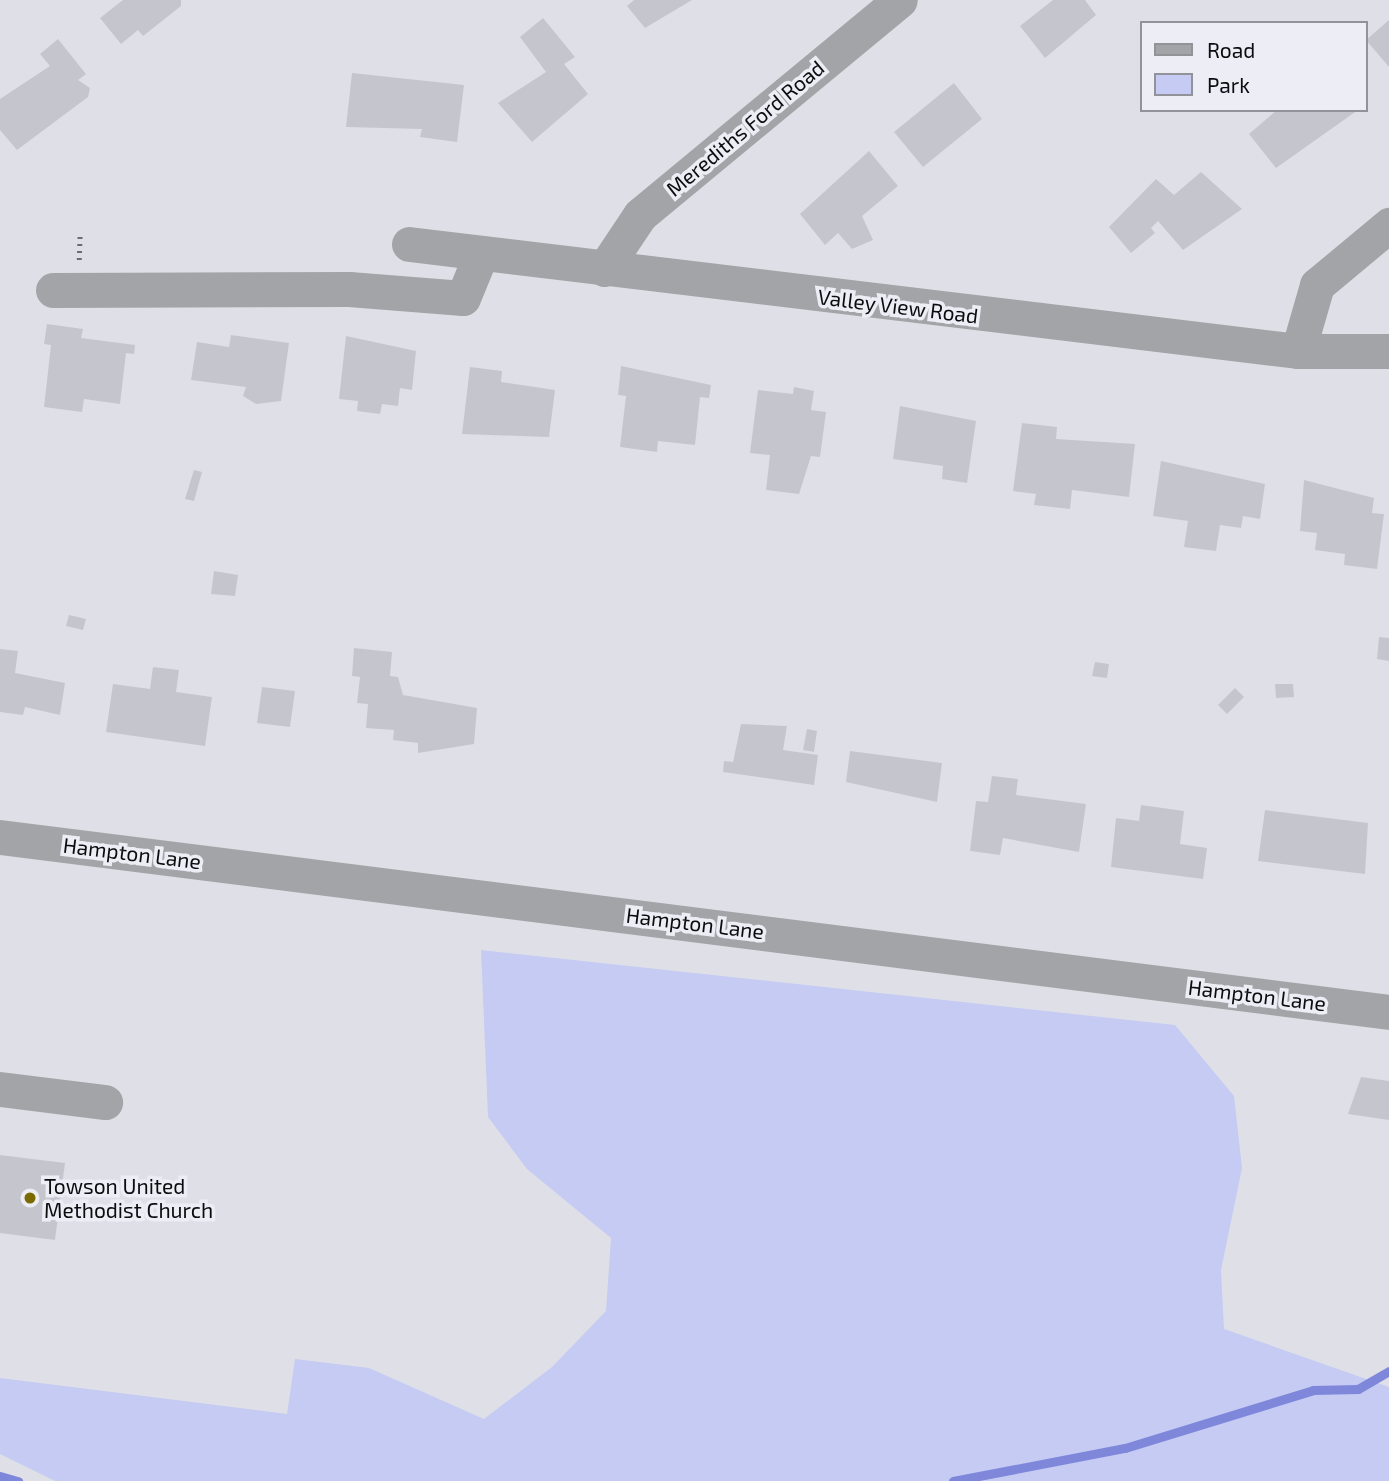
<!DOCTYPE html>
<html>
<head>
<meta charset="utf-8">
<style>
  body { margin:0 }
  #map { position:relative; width:1389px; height:1481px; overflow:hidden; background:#dfe0e7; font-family:"Exo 2",sans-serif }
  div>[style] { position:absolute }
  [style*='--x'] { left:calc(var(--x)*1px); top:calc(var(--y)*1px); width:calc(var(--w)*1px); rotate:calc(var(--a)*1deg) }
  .green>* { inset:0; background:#c5cbf3 }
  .stream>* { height:9px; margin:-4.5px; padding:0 4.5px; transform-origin:4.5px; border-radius:4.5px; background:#7e87da }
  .building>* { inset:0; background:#c5c6cd }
  .path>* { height:4.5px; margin-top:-2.25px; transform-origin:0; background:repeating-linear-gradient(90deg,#6b6c70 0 2px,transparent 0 7px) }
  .minor>* { height:35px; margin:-17.5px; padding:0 17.5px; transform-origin:17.5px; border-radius:17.5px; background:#a3a4a7 }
  .dots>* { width:19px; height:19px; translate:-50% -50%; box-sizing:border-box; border:4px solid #ecedf5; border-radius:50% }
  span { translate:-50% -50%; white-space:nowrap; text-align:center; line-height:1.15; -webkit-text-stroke:7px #ecedf5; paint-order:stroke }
  .street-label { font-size:21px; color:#0b0c0e }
  .poi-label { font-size:21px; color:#0b0c0e }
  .left { translate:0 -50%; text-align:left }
  .legend { position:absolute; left:1140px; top:21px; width:228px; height:91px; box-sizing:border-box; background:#ecedf5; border:2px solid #929399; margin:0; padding:9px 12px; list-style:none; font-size:21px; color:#0b0c0e }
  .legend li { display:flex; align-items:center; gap:14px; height:35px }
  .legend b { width:35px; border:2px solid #929399 }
</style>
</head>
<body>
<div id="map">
  <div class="green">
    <div style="clip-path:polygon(481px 950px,1175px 1025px,1234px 1096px,1242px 1168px,1221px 1270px,1224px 1329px,1389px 1387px,1389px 1481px,55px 1481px,0 1454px,0 1378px,287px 1414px,295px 1359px,369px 1368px,484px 1419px,552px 1367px,606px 1311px,611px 1238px,527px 1169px,488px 1117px)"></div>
  </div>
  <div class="stream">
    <div style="--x:0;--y:1476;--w:19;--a:16"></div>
    <div style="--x:953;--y:1481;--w:175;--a:-10.9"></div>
    <div style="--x:1125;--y:1448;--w:197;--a:-17.1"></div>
    <div style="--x:1313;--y:1390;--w:45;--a:-1.3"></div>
    <div style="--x:1358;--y:1389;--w:36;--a:-30"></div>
  </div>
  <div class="building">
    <div style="clip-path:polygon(123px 0,181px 0,181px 6px,143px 36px,138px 30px,121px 44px,100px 18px)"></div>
    <div style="clip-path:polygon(634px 0,692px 0,645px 28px,627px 6px)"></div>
    <div style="clip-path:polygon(1053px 0,1085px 0,1096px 15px,1045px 58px,1020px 26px)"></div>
    <div style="clip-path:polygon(543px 18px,575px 57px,564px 64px,588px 94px,532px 142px,498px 103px,546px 72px,520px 37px)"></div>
    <div style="clip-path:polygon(1389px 20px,1389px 67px,1366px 40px)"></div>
    <div style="clip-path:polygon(58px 39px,86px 74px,78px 80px,90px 88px,88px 97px,17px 150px,0 130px,0 99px,50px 66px,40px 54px)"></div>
    <div style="clip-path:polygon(352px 73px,464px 85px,457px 142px,420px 137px,422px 129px,346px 127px)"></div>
    <div style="clip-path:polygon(954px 83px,982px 119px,923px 167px,894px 132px)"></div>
    <div style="clip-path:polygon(1277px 110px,1358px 110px,1276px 168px,1249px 134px)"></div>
    <div style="clip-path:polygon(869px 151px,898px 186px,862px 216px,873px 240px,852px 249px,838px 233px,825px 245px,800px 214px)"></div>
    <div style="clip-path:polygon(1201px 172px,1242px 209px,1183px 250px,1158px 221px,1151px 228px,1155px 233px,1131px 253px,1109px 227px,1156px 179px,1174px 195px)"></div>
    <div style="clip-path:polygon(47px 324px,83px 329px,81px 338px,135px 345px,134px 354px,126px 353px,120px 404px,84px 399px,82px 412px,44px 407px,51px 345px,44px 344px)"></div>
    <div style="clip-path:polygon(231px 335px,289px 343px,281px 401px,256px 404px,243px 396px,246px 387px,191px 380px,197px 342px,229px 347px)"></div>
    <div style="clip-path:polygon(346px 336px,416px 351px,412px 390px,400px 388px,398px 406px,382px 404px,380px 414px,357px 411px,358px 401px,339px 399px)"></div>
    <div style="clip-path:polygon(621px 366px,711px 385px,709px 398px,700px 397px,695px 445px,658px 441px,657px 452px,620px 447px,626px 396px,618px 395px)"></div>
    <div style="clip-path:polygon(470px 367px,502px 371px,501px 382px,555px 390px,549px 437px,462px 434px)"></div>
    <div style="clip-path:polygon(794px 387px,814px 391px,811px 410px,826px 412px,820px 457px,811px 456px,799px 494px,766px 490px,770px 455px,750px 453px,758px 390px,793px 394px)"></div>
    <div style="clip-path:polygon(900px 406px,976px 421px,967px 483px,942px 479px,943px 466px,893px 459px)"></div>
    <div style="clip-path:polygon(1022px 423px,1057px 427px,1056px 439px,1135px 444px,1129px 497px,1072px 490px,1070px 509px,1034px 505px,1036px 494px,1013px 491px)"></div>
    <div style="clip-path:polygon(1161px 461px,1265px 484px,1260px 519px,1243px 516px,1241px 528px,1220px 525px,1216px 551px,1184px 547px,1188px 521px,1153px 516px)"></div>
    <div style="clip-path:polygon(194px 470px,202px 472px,194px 501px,185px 499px)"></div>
    <div style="clip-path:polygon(1304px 480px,1374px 498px,1372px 513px,1384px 514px,1377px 569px,1344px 565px,1345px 554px,1315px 550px,1317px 533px,1300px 531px)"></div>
    <div style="clip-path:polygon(214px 571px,238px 575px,235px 596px,211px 594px)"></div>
    <div style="clip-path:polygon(69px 615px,86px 619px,83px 630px,66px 626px)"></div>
    <div style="clip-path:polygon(1379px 637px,1389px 638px,1389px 661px,1377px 659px)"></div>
    <div style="clip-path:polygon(354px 648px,392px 652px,390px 676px,398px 677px,403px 695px,477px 708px,474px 744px,418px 753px,418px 743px,393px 740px,394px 730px,366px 728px,368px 704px,357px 703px,360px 677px,352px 676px)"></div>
    <div style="clip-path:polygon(0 649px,18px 651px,15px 673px,65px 683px,60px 715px,25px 707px,23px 715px,0 712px)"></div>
    <div style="clip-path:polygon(1095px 662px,1109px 664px,1107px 678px,1092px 676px)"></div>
    <div style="clip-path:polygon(153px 667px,179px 670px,176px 692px,212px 697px,205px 746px,106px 732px,113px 684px,150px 689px)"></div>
    <div style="clip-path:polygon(1275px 684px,1293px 684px,1294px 697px,1276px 698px)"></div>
    <div style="clip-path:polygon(262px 687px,295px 691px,290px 727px,257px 723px)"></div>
    <div style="clip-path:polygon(1235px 688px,1244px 697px,1227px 714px,1218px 705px)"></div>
    <div style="clip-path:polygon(741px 724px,787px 726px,783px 750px,818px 755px,814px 785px,723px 772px,724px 761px,733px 762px)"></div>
    <div style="clip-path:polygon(807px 729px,817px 731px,814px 752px,803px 750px)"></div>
    <div style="clip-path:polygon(850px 751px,942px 763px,937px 802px,846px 782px)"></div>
    <div style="clip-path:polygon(992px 776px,1018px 779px,1016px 795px,1086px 804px,1079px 852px,1003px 838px,1000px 855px,970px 851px,976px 801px,988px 802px)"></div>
    <div style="clip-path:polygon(1141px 805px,1184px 811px,1180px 844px,1207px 848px,1203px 879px,1111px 867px,1116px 818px,1139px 821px)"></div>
    <div style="clip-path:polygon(1265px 810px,1368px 823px,1365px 874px,1258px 861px)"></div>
    <div style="clip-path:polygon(1361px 1077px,1389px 1081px,1389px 1120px,1348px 1114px)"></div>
    <div style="clip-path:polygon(0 1155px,65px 1163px,55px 1240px,0 1233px)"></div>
  </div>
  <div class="path">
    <div style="--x:79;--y:260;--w:27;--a:-88"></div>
  </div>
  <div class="minor">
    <div style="--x:409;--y:244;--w:895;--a:6.86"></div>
    <div style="--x:1298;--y:351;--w:91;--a:0"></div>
    <div style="--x:604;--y:269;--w:65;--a:-56.3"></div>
    <div style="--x:640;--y:215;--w:337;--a:-39.6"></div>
    <div style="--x:53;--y:290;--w:296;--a:-0.2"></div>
    <div style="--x:349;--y:289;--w:114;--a:4.5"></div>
    <div style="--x:463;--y:298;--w:48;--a:-67.8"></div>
    <div style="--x:1298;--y:351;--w:69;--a:-73.9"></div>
    <div style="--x:1317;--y:285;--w:94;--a:-39.8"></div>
    <div style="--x:0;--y:837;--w:1400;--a:7.18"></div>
    <div style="--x:0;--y:1089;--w:106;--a:7.1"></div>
  </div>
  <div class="dots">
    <div style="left:30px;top:1198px;background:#7b6a00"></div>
  </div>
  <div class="street-label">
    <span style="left:745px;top:128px;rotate:-40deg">Merediths Ford Road</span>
    <span style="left:898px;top:306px;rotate:7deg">Valley View Road</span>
    <span style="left:132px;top:853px;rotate:7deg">Hampton Lane</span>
    <span style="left:695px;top:923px;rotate:7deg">Hampton Lane</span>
    <span style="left:1257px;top:995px;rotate:7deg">Hampton Lane</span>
  </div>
  <div class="poi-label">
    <span class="left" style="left:44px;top:1198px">Towson United<br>Methodist Church</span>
  </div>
  <ul class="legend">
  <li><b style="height:9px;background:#a3a4a7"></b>Road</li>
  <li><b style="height:19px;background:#c5cbf3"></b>Park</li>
  </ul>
</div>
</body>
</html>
